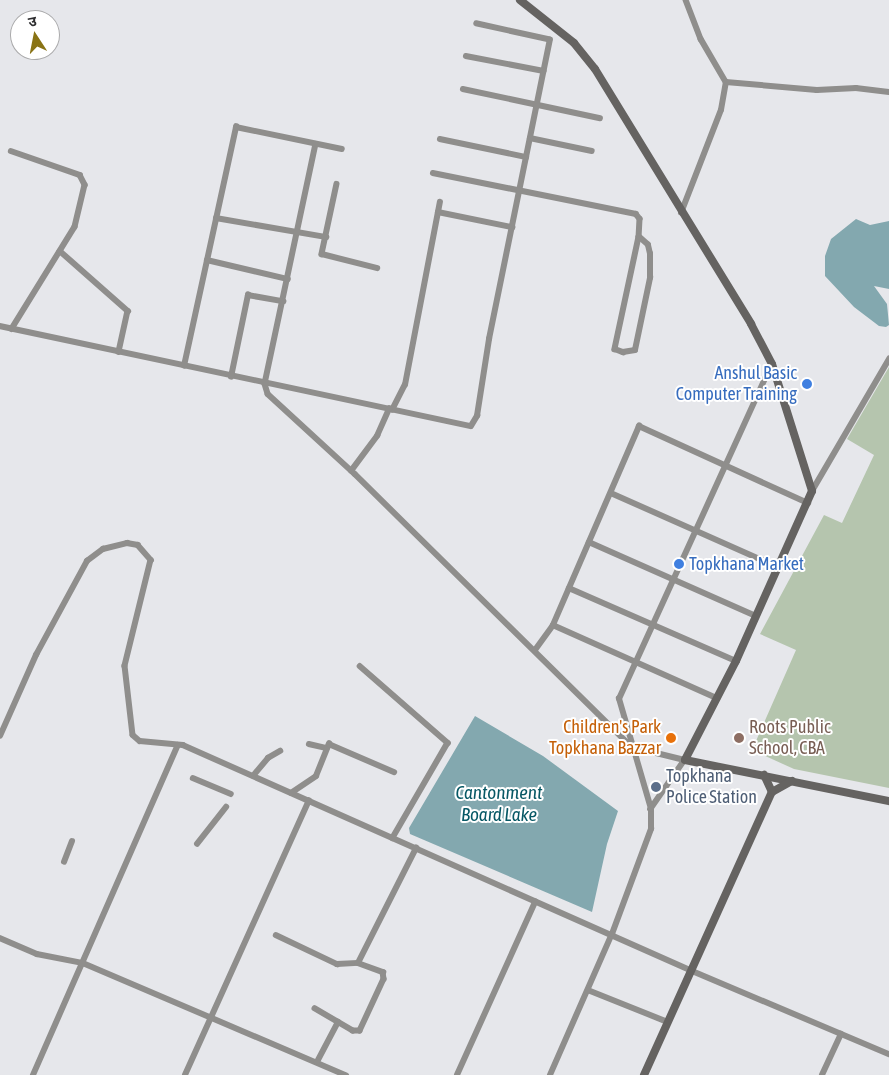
<!DOCTYPE html>
<html>
<head>
<meta charset="utf-8">
<style>
  body { margin:0 }
  #map { position:relative; width:889px; height:1075px; overflow:hidden; background:#e6e7eb; font-family:"Asap Condensed","Noto Sans Devanagari",sans-serif }
  div>[style] { position:absolute }
  [style*='--x'] { left:calc(var(--x)*1px); top:calc(var(--y)*1px); width:calc(var(--w)*1px); rotate:calc(var(--a)*1deg) }
  .green>* { inset:0; background:#b5c5ae }
  .water>* { inset:0; background:#83a8af }
  .street>* { height:5.5px; margin:-2.75px; padding:0 2.75px; transform-origin:2.75px; border-radius:2.75px; background:#8f8e8c }
  .secondary>* { height:8px; margin:-4px; padding:0 4px; transform-origin:4px; border-radius:4px; background:#656361 }
  .dots>* { width:14px; height:14px; translate:-50% -50%; box-sizing:border-box; border:2px solid #fff; border-radius:50% }
  span { translate:-50% -50%; white-space:nowrap; text-align:center; line-height:1.15; -webkit-text-stroke:4px #fff; paint-order:stroke }
  .shop-label { font-size:18px; color:#366cbe }
  .right { translate:-100% -50%; text-align:right }
  .left { translate:0 -50%; text-align:left }
  .food-label { font-size:18px; color:#c56008 }
  .education-label { font-size:18px; color:#785e54 }
  .service-label { font-size:18px; color:#4e5e75 }
  .water-label { font-size:19px; color:#075865; font-style:italic }
  .north { position:absolute; left:10px; top:10px; width:50px; height:50px; box-sizing:border-box; background:#fff; border:1px solid #ababac; border-radius:50%; rotate:349deg; font-size:14px; font-weight:700; line-height:20px; text-align:center; color:#2e2e30 }
  .north::after { content:''; display:block; margin:auto; width:18px; height:22px; background:#897315; clip-path:polygon(50% 0,100% 100%,50% 72%,0 100%) }
</style>
</head>
<body>
<div id="map">
  <div class="green">
    <div style="clip-path:polygon(889px 367px,889px 788px,794px 769px,752px 750px,796px 650px,760px 634px,824px 515px,842px 523px,874px 455px,847px 439px)"></div>
  </div>
  <div class="water">
    <div style="clip-path:polygon(856px 219px,870px 225px,889px 221px,889px 289px,874px 286px,887px 304px,889px 325px,886px 327px,879px 326px,854px 307px,825px 276px,825px 256px,831px 239px)"></div>
    <div style="clip-path:polygon(475px 716px,543px 756px,618px 811px,607px 844px,592px 912px,410px 834px,409px 828px)"></div>
  </div>
  <div class="street">
    <div style="--x:686;--y:0;--w:42;--a:69"></div>
    <div style="--x:701;--y:39;--w:50;--a:59.8"></div>
    <div style="--x:726;--y:82;--w:91;--a:5"></div>
    <div style="--x:817;--y:90;--w:39;--a:-3"></div>
    <div style="--x:856;--y:88;--w:33;--a:7"></div>
    <div style="--x:466;--y:56;--w:79;--a:10.9"></div>
    <div style="--x:463;--y:89;--w:140;--a:12"></div>
    <div style="--x:530;--y:138;--w:63;--a:11.8"></div>
    <div style="--x:440;--y:139;--w:88;--a:11.8"></div>
    <div style="--x:316;--y:144;--w:245;--a:102"></div>
    <div style="--x:265;--y:384;--w:10;--a:73"></div>
    <div style="--x:268;--y:394;--w:118;--a:42.6"></div>
    <div style="--x:355;--y:474;--w:389;--a:44.6"></div>
    <div style="--x:632;--y:747;--w:55;--a:13.8"></div>
    <div style="--x:685;--y:760;--w:60;--a:124.8"></div>
    <div style="--x:11;--y:151;--w:73;--a:19.2"></div>
    <div style="--x:80;--y:175;--w:11;--a:63"></div>
    <div style="--x:85;--y:185;--w:43;--a:103.4"></div>
    <div style="--x:75;--y:227;--w:120;--a:121.7"></div>
    <div style="--x:433;--y:173;--w:207;--a:11.4"></div>
    <div style="--x:636;--y:214;--w:6;--a:51"></div>
    <div style="--x:640;--y:219;--w:18;--a:93"></div>
    <div style="--x:639;--y:237;--w:115;--a:102.1"></div>
    <div style="--x:615;--y:349;--w:9;--a:21"></div>
    <div style="--x:623;--y:352;--w:12;--a:-9"></div>
    <div style="--x:635;--y:350;--w:74;--a:-78.2"></div>
    <div style="--x:650;--y:278;--w:24;--a:-90"></div>
    <div style="--x:650;--y:254;--w:9;--a:-103"></div>
    <div style="--x:648;--y:245;--w:12;--a:-138"></div>
    <div style="--x:337;--y:184;--w:72;--a:102.1"></div>
    <div style="--x:322;--y:254;--w:57;--a:14.3"></div>
    <div style="--x:438;--y:212;--w:76;--a:11.5"></div>
    <div style="--x:681;--y:213;--w:110;--a:-68.8"></div>
    <div style="--x:721;--y:110;--w:28;--a:-80"></div>
    <div style="--x:216;--y:218;--w:112;--a:9.8"></div>
    <div style="--x:60;--y:251;--w:91;--a:41.4"></div>
    <div style="--x:128;--y:311;--w:42;--a:102.4"></div>
    <div style="--x:207;--y:260;--w:83;--a:13.2"></div>
    <div style="--x:0;--y:326;--w:481;--a:12"></div>
    <div style="--x:471;--y:426;--w:12;--a:-59"></div>
    <div style="--x:477;--y:416;--w:78;--a:-81.1"></div>
    <div style="--x:489;--y:339;--w:305;--a:-78.5"></div>
    <div style="--x:550;--y:40;--w:75;--a:-167.6"></div>
    <div style="--x:184;--y:366;--w:245;--a:-77.7"></div>
    <div style="--x:236;--y:127;--w:108;--a:11.7"></div>
    <div style="--x:231;--y:377;--w:84;--a:-78.3"></div>
    <div style="--x:248;--y:295;--w:36;--a:10"></div>
    <div style="--x:392;--y:410;--w:28;--a:-63"></div>
    <div style="--x:405;--y:385;--w:186;--a:-79.2"></div>
    <div style="--x:351;--y:471;--w:44;--a:-53.4"></div>
    <div style="--x:377;--y:436;--w:30;--a:-66"></div>
    <div style="--x:812;--y:491;--w:153;--a:-59.7"></div>
    <div style="--x:611;--y:493;--w:183;--a:23.9"></div>
    <div style="--x:589;--y:542;--w:183;--a:23.9"></div>
    <div style="--x:569;--y:588;--w:182;--a:23.6"></div>
    <div style="--x:553;--y:625;--w:180;--a:24"></div>
    <div style="--x:535;--y:650;--w:31;--a:-54"></div>
    <div style="--x:553;--y:625;--w:217;--a:-66.6"></div>
    <div style="--x:639;--y:426;--w:186;--a:24.5"></div>
    <div style="--x:360;--y:666;--w:117;--a:41.2"></div>
    <div style="--x:448;--y:743;--w:110;--a:120.1"></div>
    <div style="--x:0;--y:736;--w:89;--a:-66"></div>
    <div style="--x:36;--y:655;--w:107;--a:-61.5"></div>
    <div style="--x:87;--y:561;--w:20;--a:-37"></div>
    <div style="--x:103;--y:549;--w:25;--a:-14"></div>
    <div style="--x:127;--y:543;--w:11;--a:10"></div>
    <div style="--x:138;--y:545;--w:20;--a:49"></div>
    <div style="--x:151;--y:560;--w:109;--a:103.8"></div>
    <div style="--x:125;--y:666;--w:69;--a:83.4"></div>
    <div style="--x:133;--y:735;--w:9;--a:41"></div>
    <div style="--x:140;--y:741;--w:43;--a:5.3"></div>
    <div style="--x:183;--y:745;--w:555;--a:23.93"></div>
    <div style="--x:690;--y:970;--w:216;--a:22.9"></div>
    <div style="--x:309;--y:744;--w:18;--a:13"></div>
    <div style="--x:253;--y:776;--w:23;--a:-50"></div>
    <div style="--x:268;--y:758;--w:14;--a:-30"></div>
    <div style="--x:193;--y:778;--w:41;--a:22.8"></div>
    <div style="--x:291;--y:793;--w:30;--a:-34"></div>
    <div style="--x:316;--y:776;--w:35;--a:-68"></div>
    <div style="--x:329;--y:744;--w:71;--a:23.3"></div>
    <div style="--x:197;--y:844;--w:47;--a:-51.9"></div>
    <div style="--x:64;--y:862;--w:22;--a:-69"></div>
    <div style="--x:276;--y:935;--w:68;--a:25.4"></div>
    <div style="--x:337;--y:964;--w:21;--a:-3"></div>
    <div style="--x:358;--y:963;--w:27;--a:20"></div>
    <div style="--x:383;--y:972;--w:7;--a:82"></div>
    <div style="--x:384;--y:979;--w:57;--a:114.8"></div>
    <div style="--x:360;--y:1031;--w:7;--a:180"></div>
    <div style="--x:353;--y:1031;--w:44;--a:-149.9"></div>
    <div style="--x:0;--y:938;--w:40;--a:23.4"></div>
    <div style="--x:37;--y:954;--w:47;--a:11.1"></div>
    <div style="--x:83;--y:963;--w:286;--a:23.1"></div>
    <div style="--x:358;--y:963;--w:129;--a:-63.2"></div>
    <div style="--x:588;--y:990;--w:86;--a:21.8"></div>
    <div style="--x:317;--y:1062;--w:45;--a:-62.3"></div>
    <div style="--x:33;--y:1075;--w:360;--a:-66.3"></div>
    <div style="--x:185;--y:1075;--w:301;--a:-65.7"></div>
    <div style="--x:457;--y:1075;--w:190;--a:-65.7"></div>
    <div style="--x:550;--y:1075;--w:154;--a:-66.3"></div>
    <div style="--x:612;--y:934;--w:112;--a:-69.6"></div>
    <div style="--x:651;--y:829;--w:20;--a:-90"></div>
    <div style="--x:651;--y:809;--w:115;--a:-106.2"></div>
    <div style="--x:619;--y:699;--w:368;--a:-65.5"></div>
    <div style="--x:822;--y:1075;--w:45;--a:-65.1"></div>
  </div>
  <div class="secondary">
    <div style="--x:520;--y:0;--w:69;--a:38.5"></div>
    <div style="--x:574;--y:43;--w:33;--a:51"></div>
    <div style="--x:595;--y:69;--w:299;--a:58.5"></div>
    <div style="--x:751;--y:324;--w:45;--a:62.3"></div>
    <div style="--x:772;--y:364;--w:133;--a:72.5"></div>
    <div style="--x:812;--y:491;--w:186;--a:114.1"></div>
    <div style="--x:736;--y:661;--w:111;--a:117.3"></div>
    <div style="--x:685;--y:760;--w:208;--a:11.4"></div>
    <div style="--x:772;--y:792;--w:23;--a:-29"></div>
    <div style="--x:644;--y:1075;--w:311;--a:-65.7"></div>
    <div style="--x:772;--y:792;--w:19;--a:-115"></div>
  </div>
  <div class="dots">
    <div style="left:807px;top:384px;background:#3f7fe0"></div>
    <div style="left:679px;top:564px;background:#3f7fe0"></div>
    <div style="left:671px;top:738px;background:#e8710a"></div>
    <div style="left:739px;top:738px;background:#8d6e63"></div>
    <div style="left:656px;top:787px;background:#5c6f8a"></div>
  </div>
  <div class="shop-label">
    <span class="right" style="left:797px;top:384px">Anshul Basic<br>Computer Training</span>
    <span class="left" style="left:689px;top:564px">Topkhana Market</span>
  </div>
  <div class="food-label">
    <span class="right" style="left:661px;top:738px">Children's Park<br>Topkhana Bazzar</span>
  </div>
  <div class="education-label">
    <span class="left" style="left:749px;top:738px">Roots Public<br>School, CBA</span>
  </div>
  <div class="service-label">
    <span class="left" style="left:666px;top:787px">Topkhana<br>Police Station</span>
  </div>
  <div class="water-label">
    <span style="left:499px;top:804px">Cantonment<br>Board Lake</span>
  </div>
  <div class="north">उ</div>
</div>
</body>
</html>
